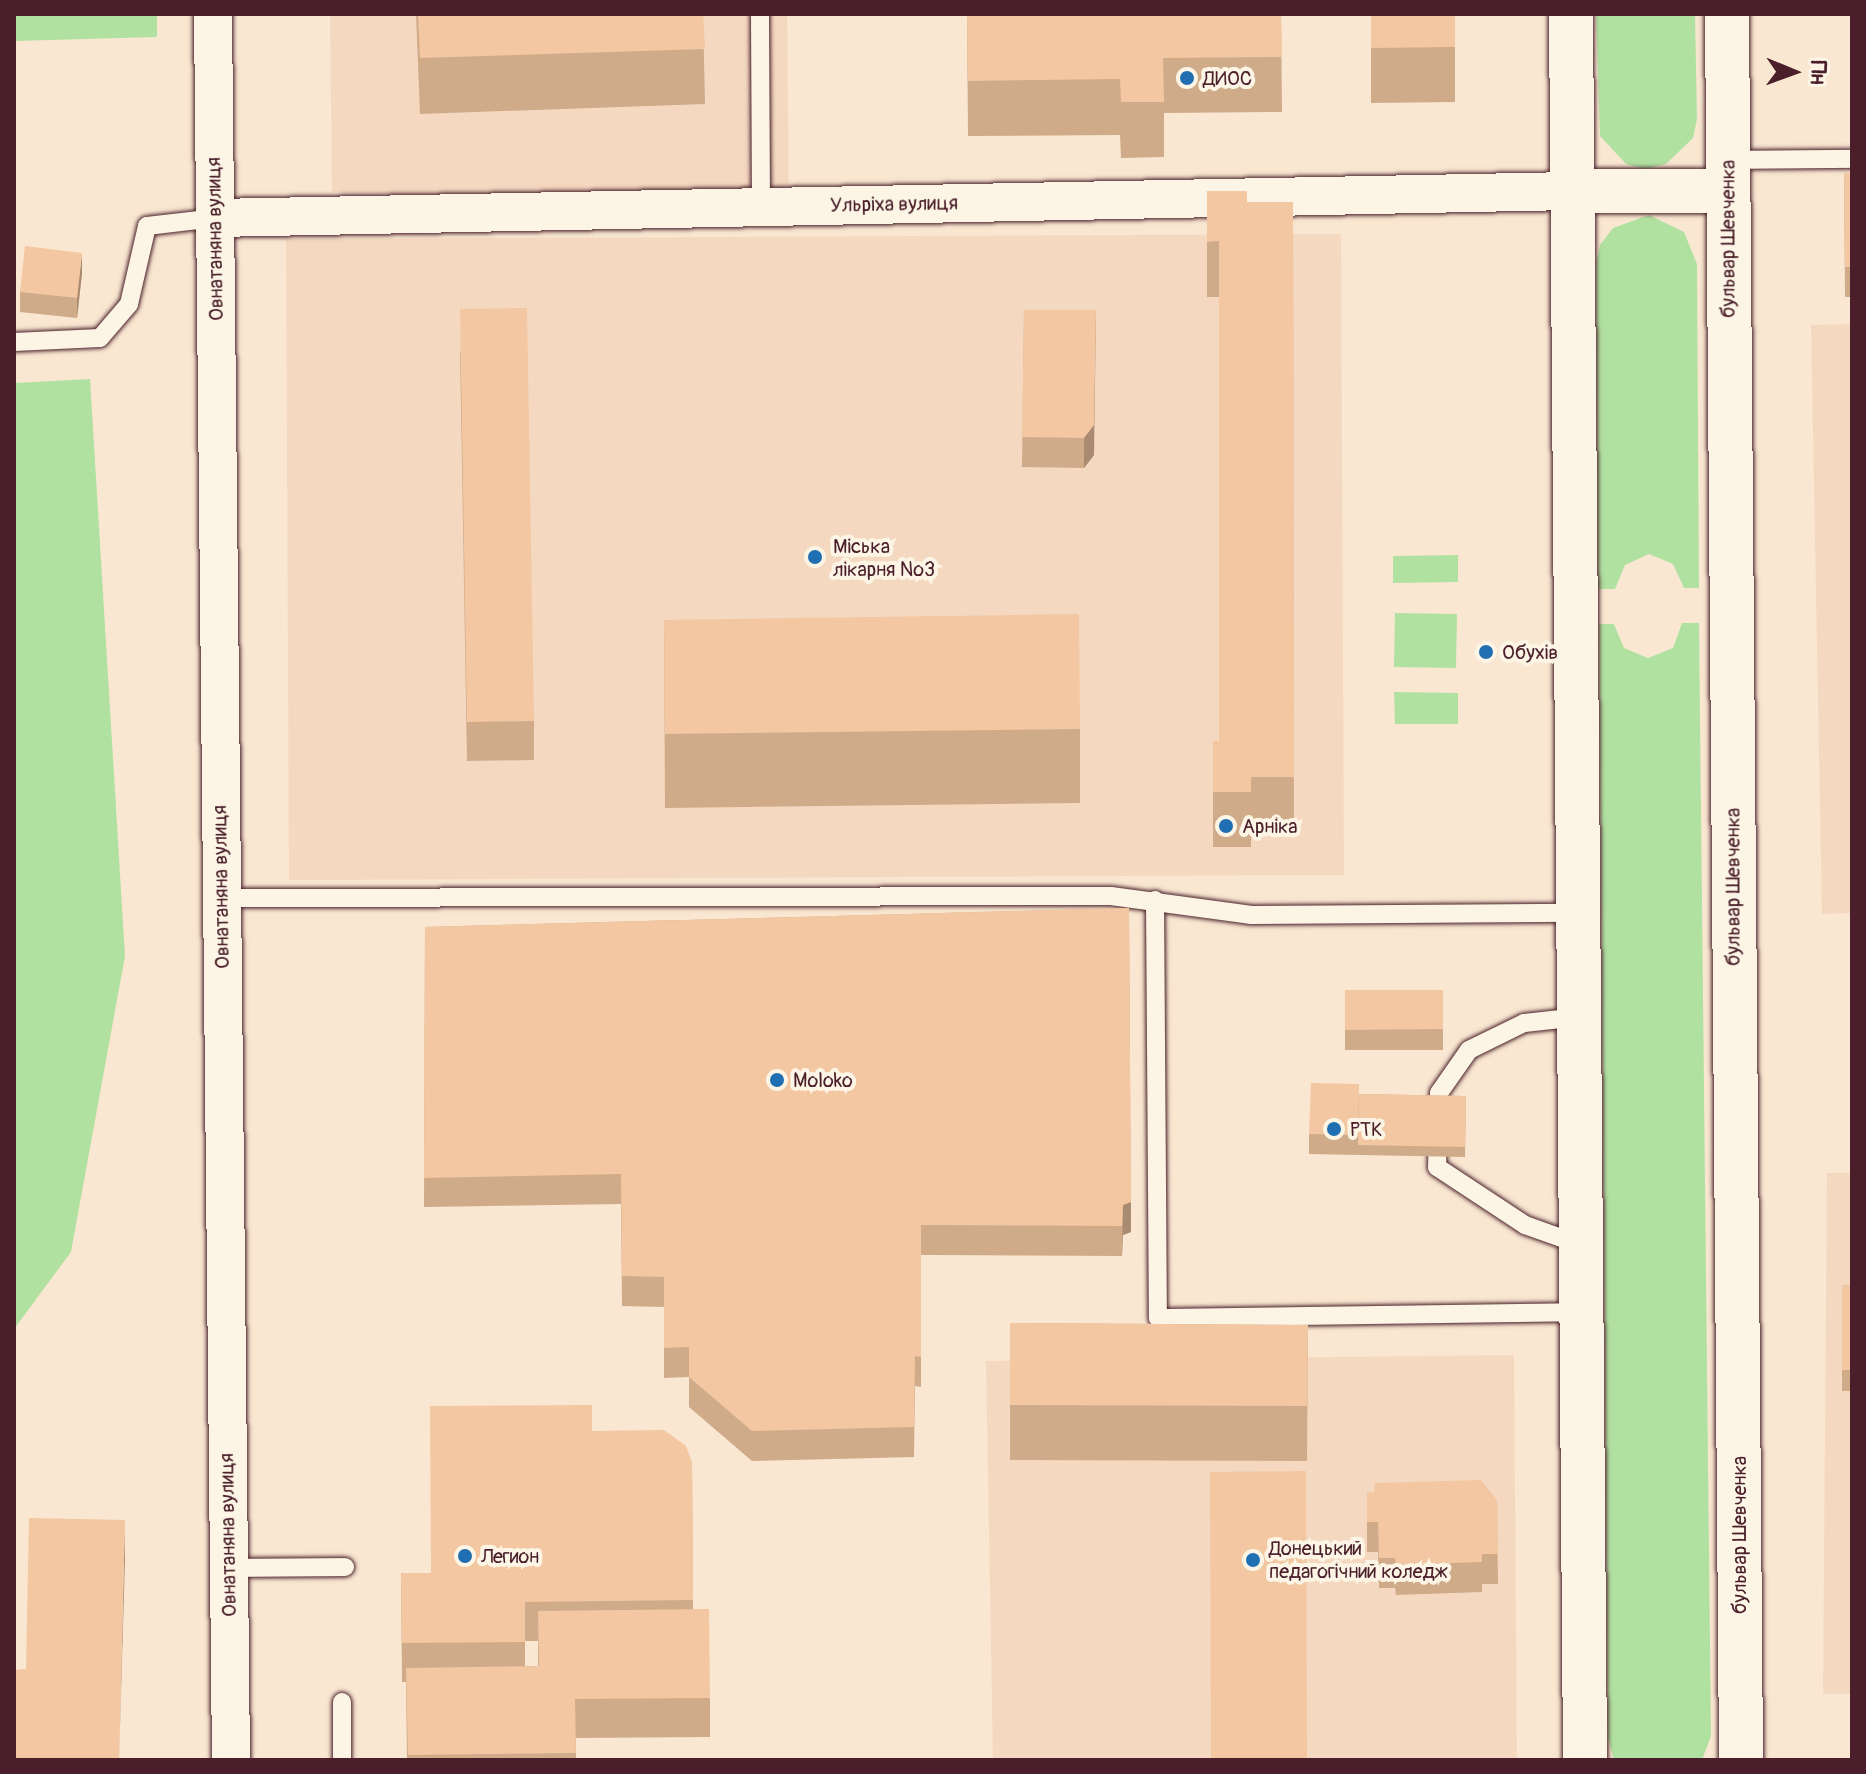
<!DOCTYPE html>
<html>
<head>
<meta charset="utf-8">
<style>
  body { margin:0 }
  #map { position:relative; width:1866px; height:1774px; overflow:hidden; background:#f9e7d1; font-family:Pangolin,sans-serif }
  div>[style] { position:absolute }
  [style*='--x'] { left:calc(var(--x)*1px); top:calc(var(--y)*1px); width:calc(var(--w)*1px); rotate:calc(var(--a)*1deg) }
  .built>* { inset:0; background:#f4d9c0 }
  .green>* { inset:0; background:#b1e1a1 }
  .roads { filter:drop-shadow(0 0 2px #4a1f2b) drop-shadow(0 0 2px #4a1f2b) }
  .lane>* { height:18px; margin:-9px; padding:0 9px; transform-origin:9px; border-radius:9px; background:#fcf5e5 }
  .street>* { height:38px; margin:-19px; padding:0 19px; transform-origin:19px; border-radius:19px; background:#fcf5e5 }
  .secondary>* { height:44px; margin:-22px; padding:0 22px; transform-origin:22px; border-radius:22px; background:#fcf5e5 }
  .wall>* { inset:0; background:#d0ab8a }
  .shaded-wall>* { inset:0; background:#a98b71 }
  .building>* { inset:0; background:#f2c7a1 }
  .dots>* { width:22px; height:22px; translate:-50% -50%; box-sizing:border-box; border:4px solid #fcf5e5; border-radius:50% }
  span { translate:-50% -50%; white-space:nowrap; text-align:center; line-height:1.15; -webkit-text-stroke:8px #fcf5e5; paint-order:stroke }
  .poi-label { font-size:20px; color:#4a1f2b }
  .left { translate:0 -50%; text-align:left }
  .street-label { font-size:20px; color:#4a1f2b }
  .frame { position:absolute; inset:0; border:16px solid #4a1f2b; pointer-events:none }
  .north { position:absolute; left:1754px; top:32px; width:80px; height:80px; -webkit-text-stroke:6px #fcf5e5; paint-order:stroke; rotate:91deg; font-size:22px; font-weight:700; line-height:32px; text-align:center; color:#4a1f2b }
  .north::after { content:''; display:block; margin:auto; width:28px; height:36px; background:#4a1f2b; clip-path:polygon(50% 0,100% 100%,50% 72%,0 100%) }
</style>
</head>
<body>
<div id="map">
  <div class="built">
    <div style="clip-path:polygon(330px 14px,787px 14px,789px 206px,332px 192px)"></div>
    <div style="clip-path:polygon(1341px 234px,1344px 875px,289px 880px,286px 239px)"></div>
    <div style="clip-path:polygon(1852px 324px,1852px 913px,1822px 914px,1811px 325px)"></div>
    <div style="clip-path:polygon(1827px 1173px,1852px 1173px,1852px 1694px,1823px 1694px)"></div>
    <div style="clip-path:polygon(1514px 1355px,1517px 1760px,993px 1760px,986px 1361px)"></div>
  </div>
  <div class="green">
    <div style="clip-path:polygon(14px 14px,157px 14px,157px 37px,14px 41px)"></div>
    <div style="clip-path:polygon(1596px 14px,1695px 14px,1697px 119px,1693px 138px,1666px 164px,1645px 169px,1626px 164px,1600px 136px)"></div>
    <div style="clip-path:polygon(1649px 215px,1684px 232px,1697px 264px,1699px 588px,1684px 588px,1673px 564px,1649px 554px,1625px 565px,1615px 589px,1598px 589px,1596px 263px,1600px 245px,1613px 228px)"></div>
    <div style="clip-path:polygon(90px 379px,125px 956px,71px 1252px,14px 1329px,14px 383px)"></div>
    <div style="clip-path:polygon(1458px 555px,1458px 582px,1393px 583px,1393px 556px)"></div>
    <div style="clip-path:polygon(1395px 613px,1457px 614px,1456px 668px,1394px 667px)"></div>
    <div style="clip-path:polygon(1682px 623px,1699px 623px,1711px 1736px,1702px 1760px,1614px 1760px,1608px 1738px,1599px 624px,1614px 624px,1624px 648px,1648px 658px,1673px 648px)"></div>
    <div style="clip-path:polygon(1394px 692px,1458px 693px,1458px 724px,1395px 724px)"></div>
  </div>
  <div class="roads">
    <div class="lane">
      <div style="--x:760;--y:14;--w:193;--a:89.7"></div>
      <div style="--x:1728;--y:160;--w:124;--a:-0.5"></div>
      <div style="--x:14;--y:342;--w:86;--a:-2.7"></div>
      <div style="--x:100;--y:338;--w:45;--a:-49.5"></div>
      <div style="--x:129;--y:304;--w:80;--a:-77"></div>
      <div style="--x:147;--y:226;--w:68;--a:-6.7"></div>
      <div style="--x:221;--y:898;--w:890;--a:-0.13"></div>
      <div style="--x:1111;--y:896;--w:142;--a:7.7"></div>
      <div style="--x:1252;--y:915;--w:326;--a:-0.4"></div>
      <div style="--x:1155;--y:900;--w:418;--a:89.6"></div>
      <div style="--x:1158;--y:1318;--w:423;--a:-0.8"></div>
      <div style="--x:1579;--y:1017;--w:55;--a:173.8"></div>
      <div style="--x:1524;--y:1023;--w:61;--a:153.9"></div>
      <div style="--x:1469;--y:1050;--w:52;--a:124.9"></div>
      <div style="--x:1439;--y:1093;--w:74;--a:91.5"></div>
      <div style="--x:1437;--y:1167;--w:105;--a:33.4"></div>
      <div style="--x:1525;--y:1225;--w:59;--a:19.7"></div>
      <div style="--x:228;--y:1568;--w:117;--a:-0.5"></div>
      <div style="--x:342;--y:1760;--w:58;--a:-90"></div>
    </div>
    <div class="street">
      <div style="--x:213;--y:14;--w:1746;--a:89.41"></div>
      <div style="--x:215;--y:218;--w:1357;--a:-1.14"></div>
    </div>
    <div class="secondary">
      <div style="--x:1571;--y:14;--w:1746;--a:89.54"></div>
      <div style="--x:1727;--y:14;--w:1746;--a:89.54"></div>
      <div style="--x:1572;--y:191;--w:156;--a:0"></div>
    </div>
  </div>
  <div class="wall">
    <div style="clip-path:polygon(416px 14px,703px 14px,705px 104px,420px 114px)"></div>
    <div style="clip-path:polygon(967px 14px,1281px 14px,1282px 112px,1164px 113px,1164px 157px,1121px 158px,1120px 135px,968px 136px)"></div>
    <div style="clip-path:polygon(1371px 14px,1455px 14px,1455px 102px,1371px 103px)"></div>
    <div style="clip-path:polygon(1851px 14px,1852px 14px,1852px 87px,1851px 87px)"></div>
    <div style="clip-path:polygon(1844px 173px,1852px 173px,1852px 297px,1845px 297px)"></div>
    <div style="clip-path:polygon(1207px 191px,1247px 202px,1293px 202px,1294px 832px,1251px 832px,1251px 847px,1213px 847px,1213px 741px,1219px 742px,1219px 297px,1207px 297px)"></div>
    <div style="clip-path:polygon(82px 273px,77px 318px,20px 312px,20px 292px)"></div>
    <div style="clip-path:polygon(1024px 310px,1094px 455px,1084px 468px,1022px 467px)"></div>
    <div style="clip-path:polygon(460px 349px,534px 721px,534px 760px,467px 761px)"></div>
    <div style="clip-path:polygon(664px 620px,1080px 729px,1080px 803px,665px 808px)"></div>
    <div style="clip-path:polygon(1129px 908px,1131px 1232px,1123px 1235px,1122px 1256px,921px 1255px,921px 1387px,915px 1386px,914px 1457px,752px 1461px,689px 1407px,689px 1377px,664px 1378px,664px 1307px,622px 1306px,621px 1204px,424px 1207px,425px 927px)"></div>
    <div style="clip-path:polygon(1345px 990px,1443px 990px,1443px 1050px,1345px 1050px)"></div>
    <div style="clip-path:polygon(1359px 1094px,1466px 1096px,1465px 1157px,1309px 1154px,1309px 1134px)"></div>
    <div style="clip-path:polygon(1842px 1285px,1852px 1286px,1852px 1391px,1842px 1391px)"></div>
    <div style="clip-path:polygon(1010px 1323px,1308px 1325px,1307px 1461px,1010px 1460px)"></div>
    <div style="clip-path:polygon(evenodd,592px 1431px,692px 1463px,693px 1609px,710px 1698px,710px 1737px,576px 1738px,576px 1760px,407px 1760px,406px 1682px,402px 1682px,401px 1573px,431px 1573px,592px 1431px,525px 1641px,538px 1641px,538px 1666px,525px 1666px,525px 1641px)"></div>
    <div style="clip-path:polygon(1367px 1492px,1497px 1500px,1498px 1584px,1482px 1584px,1482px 1592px,1396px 1595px,1395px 1588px,1379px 1588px,1378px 1552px,1367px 1552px)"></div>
  </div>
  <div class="shaded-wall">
    <div style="clip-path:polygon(82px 253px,82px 273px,77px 318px,77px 298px)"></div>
    <div style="clip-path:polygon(1096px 310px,1094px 455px,1084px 468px,1084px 438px)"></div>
    <div style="clip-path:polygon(1131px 1202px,1131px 1232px,1123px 1235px,1122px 1256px,1123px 1205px)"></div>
    <div style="clip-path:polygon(125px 1520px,125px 1559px,119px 1760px)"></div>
  </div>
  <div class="building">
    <div style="clip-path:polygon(418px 14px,703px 14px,705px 49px,420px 58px)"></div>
    <div style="clip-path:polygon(967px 14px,1281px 14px,1282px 57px,1163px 58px,1164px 102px,1121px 102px,1120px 79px,968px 81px)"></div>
    <div style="clip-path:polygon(1371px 14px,1455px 14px,1455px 47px,1371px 48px)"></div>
    <div style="clip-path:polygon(1851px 14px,1852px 14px,1852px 48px,1851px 48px)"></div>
    <div style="clip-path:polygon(1844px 173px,1852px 173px,1852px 267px,1845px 267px)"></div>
    <div style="clip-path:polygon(1207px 191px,1247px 191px,1247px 202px,1293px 202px,1294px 777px,1251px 777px,1251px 792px,1213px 792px,1213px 741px,1219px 742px,1219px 241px,1207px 242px)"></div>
    <div style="clip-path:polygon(25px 246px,82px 253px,77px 298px,20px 292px)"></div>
    <div style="clip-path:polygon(527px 308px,534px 721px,467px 722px,460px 309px)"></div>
    <div style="clip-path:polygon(1024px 310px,1096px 310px,1094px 425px,1084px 438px,1022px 437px)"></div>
    <div style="clip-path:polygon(1079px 614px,1080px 729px,665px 734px,664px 620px)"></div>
    <div style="clip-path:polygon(1129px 908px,1131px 1202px,1123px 1205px,1122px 1226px,921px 1225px,921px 1357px,915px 1356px,914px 1427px,752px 1431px,689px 1377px,689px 1347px,664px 1348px,664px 1277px,622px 1276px,621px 1174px,424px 1178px,425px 927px)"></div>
    <div style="clip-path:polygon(1345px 990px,1443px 990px,1443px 1029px,1345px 1030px)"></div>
    <div style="clip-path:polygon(1311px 1083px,1359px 1084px,1358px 1135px,1309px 1134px)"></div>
    <div style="clip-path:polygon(1359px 1094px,1466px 1096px,1465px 1147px,1358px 1145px)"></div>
    <div style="clip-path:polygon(1842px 1285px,1852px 1286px,1852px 1370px,1842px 1370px)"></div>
    <div style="clip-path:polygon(1010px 1323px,1308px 1325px,1307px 1406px,1010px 1405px)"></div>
    <div style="clip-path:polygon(592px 1405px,592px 1431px,664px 1430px,686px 1446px,692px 1463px,693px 1600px,525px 1602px,525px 1642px,402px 1643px,401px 1573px,431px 1573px,430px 1406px)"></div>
    <div style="clip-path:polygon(1306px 1471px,1307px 1760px,1211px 1760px,1210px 1472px)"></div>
    <div style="clip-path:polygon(1481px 1480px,1497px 1500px,1498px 1554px,1482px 1554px,1482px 1562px,1396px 1565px,1395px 1558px,1379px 1558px,1378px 1522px,1367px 1522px,1367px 1492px,1374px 1492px,1375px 1483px)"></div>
    <div style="clip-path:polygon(29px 1518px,125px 1520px,119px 1760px,14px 1760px,14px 1670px,26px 1669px)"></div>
    <div style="clip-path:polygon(709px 1609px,710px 1698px,575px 1699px,576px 1753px,408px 1755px,406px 1668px,539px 1666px,538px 1611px)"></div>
  </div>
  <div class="dots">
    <div style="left:1187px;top:78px;background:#1f6fb2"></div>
    <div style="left:815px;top:557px;background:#1f6fb2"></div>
    <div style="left:1486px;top:652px;background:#1f6fb2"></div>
    <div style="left:1226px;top:826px;background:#1f6fb2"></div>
    <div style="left:777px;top:1080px;background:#1f6fb2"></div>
    <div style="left:1334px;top:1129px;background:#1f6fb2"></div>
    <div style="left:465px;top:1556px;background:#1f6fb2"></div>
    <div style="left:1253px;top:1560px;background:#1f6fb2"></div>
  </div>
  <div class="poi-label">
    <span class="left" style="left:1203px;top:78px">ДИОС</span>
    <span class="left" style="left:833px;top:558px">Міська<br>лікарня №3</span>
    <span class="left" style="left:1502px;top:652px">Обухів</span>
    <span class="left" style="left:1242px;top:826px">Арніка</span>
    <span class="left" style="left:793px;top:1080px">Moloko</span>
    <span class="left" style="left:1350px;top:1129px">РТК</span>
    <span class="left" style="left:1269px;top:1560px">Донецький<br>педагогічний коледж</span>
    <span class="left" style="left:481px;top:1556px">Легион</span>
  </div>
  <div class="street-label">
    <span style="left:894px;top:204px;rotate:-1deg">Ульріха вулиця</span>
    <span style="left:215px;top:239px;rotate:-91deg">Овнатаняна вулиця</span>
    <span style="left:1728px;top:239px;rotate:-90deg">бульвар Шевченка</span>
    <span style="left:221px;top:887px;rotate:-91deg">Овнатаняна вулиця</span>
    <span style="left:1733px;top:887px;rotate:-90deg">бульвар Шевченка</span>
    <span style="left:228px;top:1535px;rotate:-91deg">Овнатаняна вулиця</span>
    <span style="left:1739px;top:1535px;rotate:-90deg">бульвар Шевченка</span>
  </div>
  <div class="frame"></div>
  <div class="north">Пн</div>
</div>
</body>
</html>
